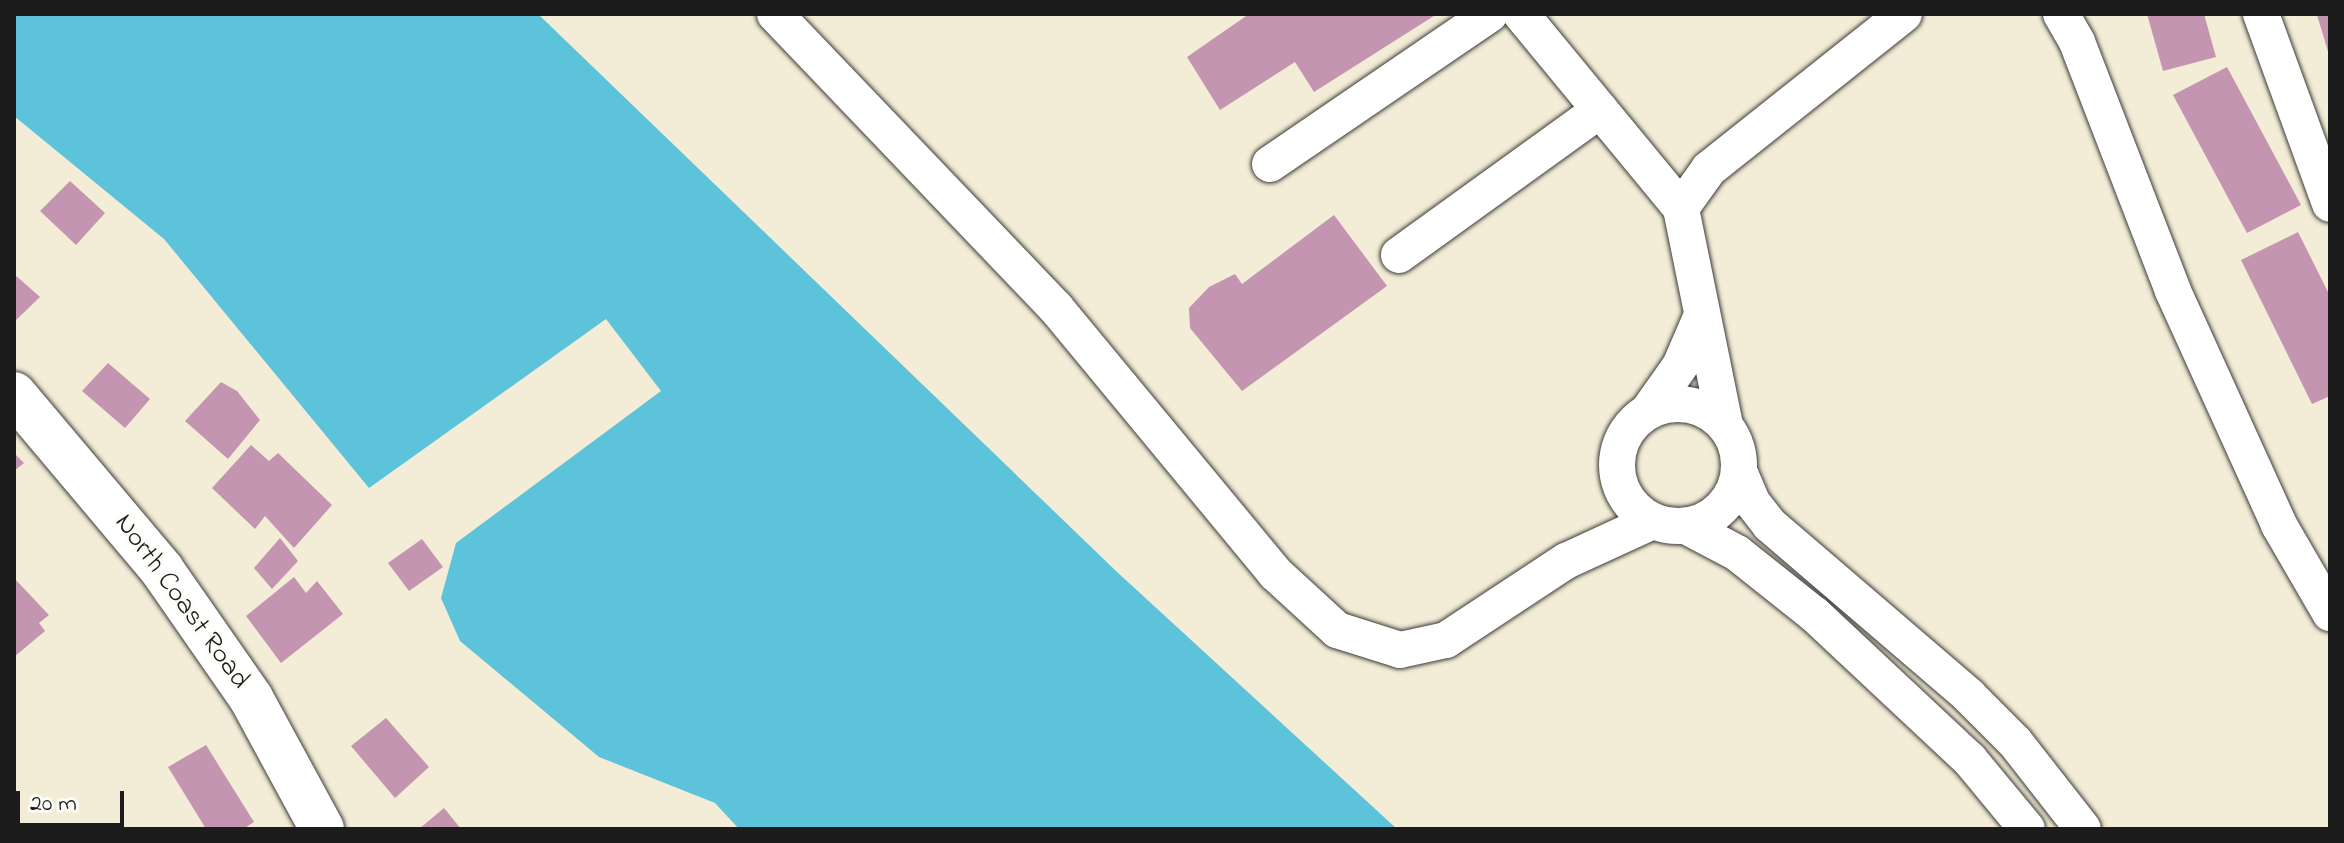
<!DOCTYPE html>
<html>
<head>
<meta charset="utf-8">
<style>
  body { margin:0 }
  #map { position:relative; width:2344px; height:843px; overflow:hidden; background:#f3ecd6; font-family:"Indie Flower",sans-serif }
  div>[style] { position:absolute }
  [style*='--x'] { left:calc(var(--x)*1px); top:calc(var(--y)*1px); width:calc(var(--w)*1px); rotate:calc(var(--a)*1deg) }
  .water>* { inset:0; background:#5dc3db }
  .building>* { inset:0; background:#c495b0 }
  .roads { filter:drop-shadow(0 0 2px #3c3b38) drop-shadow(0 0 2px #3c3b38) }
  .minor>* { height:36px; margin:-18px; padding:0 18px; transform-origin:18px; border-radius:18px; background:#fff }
  .minor>.ring { margin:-18px; padding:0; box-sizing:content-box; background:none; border:36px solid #fff; border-radius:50% }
  .major>* { height:44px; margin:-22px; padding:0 22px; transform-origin:22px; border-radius:22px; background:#fff }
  span { translate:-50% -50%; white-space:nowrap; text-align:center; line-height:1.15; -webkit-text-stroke:6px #fdfcf7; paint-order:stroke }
  .street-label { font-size:28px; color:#1c1c1c }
  .frame { position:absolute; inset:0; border:16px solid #1c1c1c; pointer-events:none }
  .scale { position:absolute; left:16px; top:791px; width:108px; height:36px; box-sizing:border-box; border:4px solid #1c1c1c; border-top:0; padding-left:10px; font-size:24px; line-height:28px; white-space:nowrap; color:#1c1c1c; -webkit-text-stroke:6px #fdfcf7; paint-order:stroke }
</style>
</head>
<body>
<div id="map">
  <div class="water">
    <div style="clip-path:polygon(14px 14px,538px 14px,1116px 571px,1397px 829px,739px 829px,715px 803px,599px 757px,460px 641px,441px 598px,456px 543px,661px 391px,606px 319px,369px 488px,164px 239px,14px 116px)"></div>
  </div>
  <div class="building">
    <div style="clip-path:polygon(1249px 14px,1437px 14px,1314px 92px,1295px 62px,1220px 110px,1187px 57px)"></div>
    <div style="clip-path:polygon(2147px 14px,2204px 14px,2216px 57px,2163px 71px)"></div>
    <div style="clip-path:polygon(2321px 14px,2330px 14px,2330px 58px,2317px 15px)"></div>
    <div style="clip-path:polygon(2227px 67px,2301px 205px,2247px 233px,2173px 95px)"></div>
    <div style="clip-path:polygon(70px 181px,105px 213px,76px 245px,40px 211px)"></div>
    <div style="clip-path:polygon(1334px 215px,1387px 286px,1242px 391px,1190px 328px,1189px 308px,1209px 287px,1235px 274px,1242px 284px)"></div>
    <div style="clip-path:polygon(2298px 232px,2330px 296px,2330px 396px,2312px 404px,2241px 260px)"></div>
    <div style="clip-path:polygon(14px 274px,40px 297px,14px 322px)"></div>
    <div style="clip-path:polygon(108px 363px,150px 399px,125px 428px,82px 391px)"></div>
    <div style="clip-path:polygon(221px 382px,237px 391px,260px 420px,228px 459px,185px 421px)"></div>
    <div style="clip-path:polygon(251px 445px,269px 461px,278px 453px,332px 505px,294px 548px,265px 516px,255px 529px,212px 488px)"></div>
    <div style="clip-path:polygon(14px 453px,24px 463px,14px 471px)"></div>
    <div style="clip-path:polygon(280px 538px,298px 561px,272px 589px,254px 568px)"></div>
    <div style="clip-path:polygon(422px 539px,443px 567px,409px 591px,388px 563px)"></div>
    <div style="clip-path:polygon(294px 577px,306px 593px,317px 581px,343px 614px,281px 663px,246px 616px)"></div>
    <div style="clip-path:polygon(14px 578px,49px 615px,39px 623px,45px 631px,14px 657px)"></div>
    <div style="clip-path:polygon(386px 718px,429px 767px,395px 798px,351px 746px)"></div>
    <div style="clip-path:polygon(206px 745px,254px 822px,243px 829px,206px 829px,168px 767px)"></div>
    <div style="clip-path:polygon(444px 808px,461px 829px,419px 829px)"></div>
  </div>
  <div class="roads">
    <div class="minor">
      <div style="--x:775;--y:14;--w:407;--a:46.3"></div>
      <div style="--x:1056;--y:308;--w:344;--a:50.4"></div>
      <div style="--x:1275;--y:573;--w:84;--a:42.6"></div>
      <div style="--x:1337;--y:630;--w:66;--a:17.6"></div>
      <div style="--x:1400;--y:650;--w:47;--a:-12.3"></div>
      <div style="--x:1446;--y:640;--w:144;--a:-33.4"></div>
      <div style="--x:1566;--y:561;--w:96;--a:-24.7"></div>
      <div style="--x:1521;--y:14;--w:251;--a:50.5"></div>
      <div style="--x:2061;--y:14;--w:32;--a:60"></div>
      <div style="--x:2077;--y:42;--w:267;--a:68.9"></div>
      <div style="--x:2173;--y:291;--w:257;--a:65.6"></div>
      <div style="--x:2279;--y:525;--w:102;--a:59.9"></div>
      <div style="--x:2261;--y:14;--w:202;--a:70"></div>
      <div style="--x:1270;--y:164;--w:266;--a:-34.3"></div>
      <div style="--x:1399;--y:255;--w:248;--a:-35.8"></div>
      <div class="ring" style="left:1617px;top:404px;width:86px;height:86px"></div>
      <div style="--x:1649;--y:410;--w:54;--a:-54.8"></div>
      <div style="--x:1680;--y:366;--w:56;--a:-66.7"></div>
      <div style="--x:1725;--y:425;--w:221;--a:-101.5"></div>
      <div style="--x:1681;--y:208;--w:48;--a:-54.3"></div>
      <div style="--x:1709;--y:169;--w:249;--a:-38.5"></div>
      <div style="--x:1739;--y:471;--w:34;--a:67"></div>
      <div style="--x:1752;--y:502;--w:29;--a:52"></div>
      <div style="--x:1770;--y:525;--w:261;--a:40.6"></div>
      <div style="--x:1968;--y:695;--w:66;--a:45"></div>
      <div style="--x:2015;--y:742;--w:110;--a:52"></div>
      <div style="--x:1686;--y:526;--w:58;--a:27.9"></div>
      <div style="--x:1737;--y:553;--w:100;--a:38.5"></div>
      <div style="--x:1815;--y:615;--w:212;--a:43.1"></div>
      <div style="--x:1970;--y:760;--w:89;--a:50.4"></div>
    </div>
    <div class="major">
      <div style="--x:14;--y:394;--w:230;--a:49.9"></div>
      <div style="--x:162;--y:570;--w:156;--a:55.2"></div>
      <div style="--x:251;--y:698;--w:149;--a:61.5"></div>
    </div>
  </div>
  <div class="street-label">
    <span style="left:181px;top:602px;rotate:54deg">North Coast Road</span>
  </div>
  <div class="frame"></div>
  <div class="scale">20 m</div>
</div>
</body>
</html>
